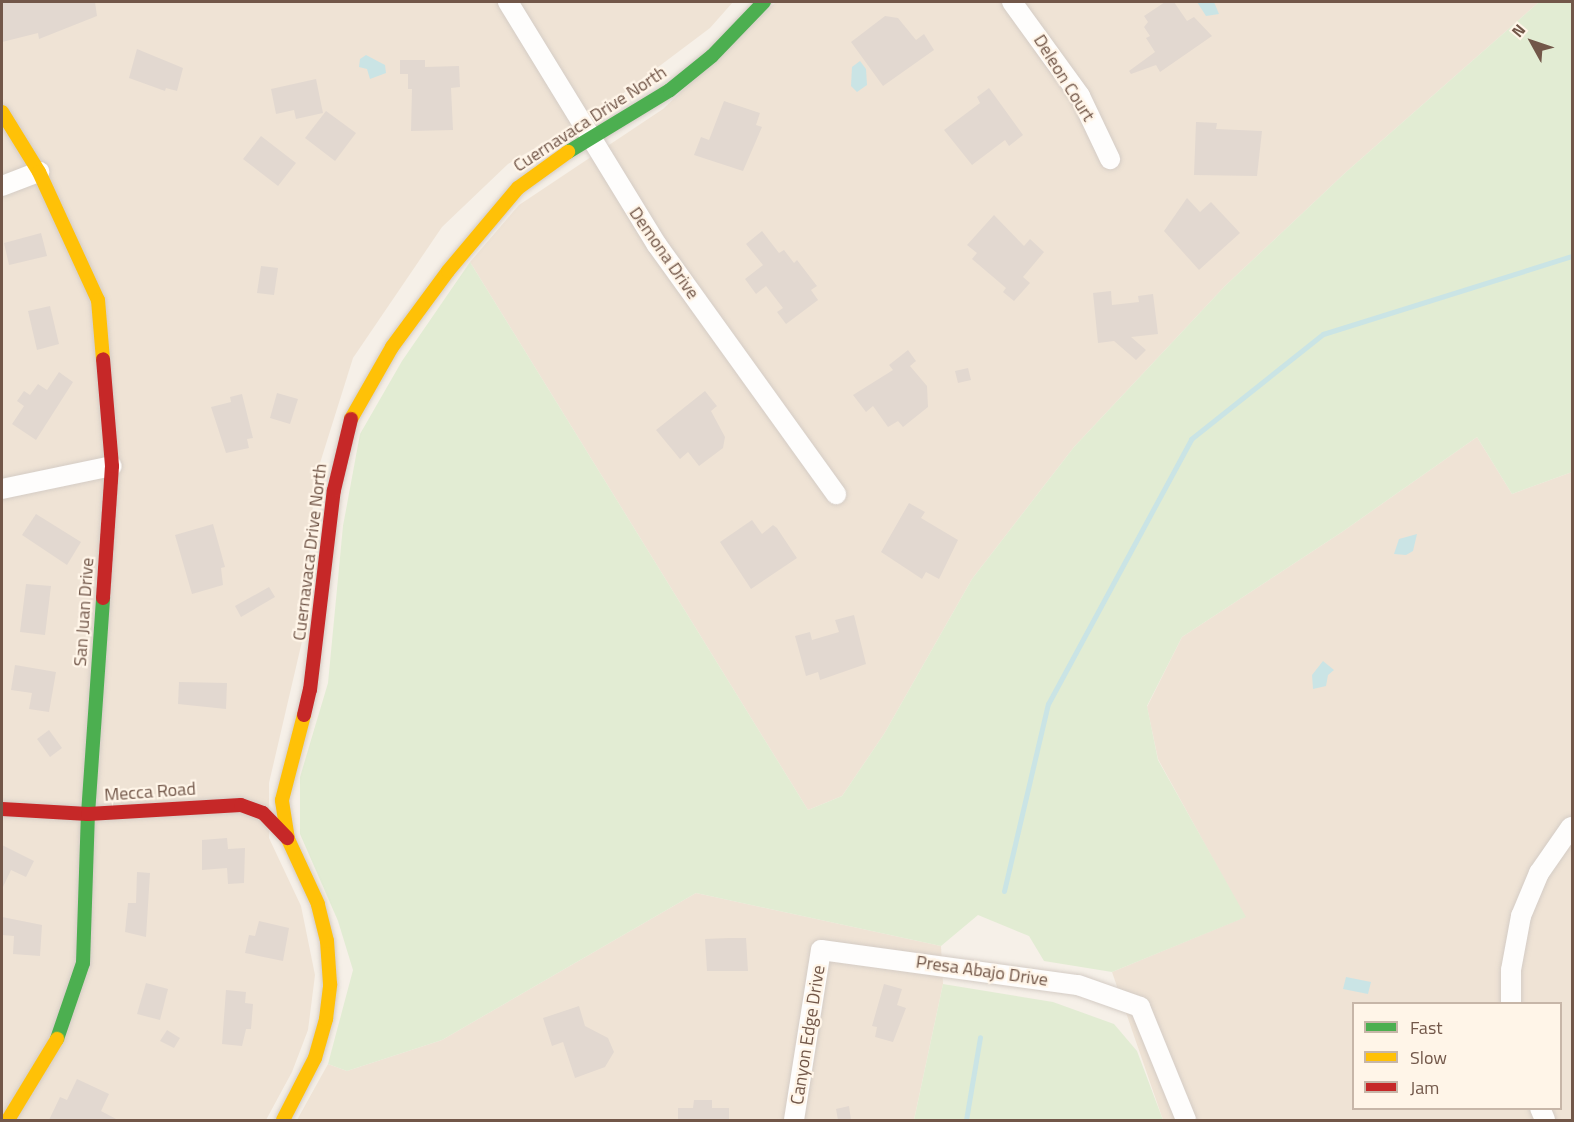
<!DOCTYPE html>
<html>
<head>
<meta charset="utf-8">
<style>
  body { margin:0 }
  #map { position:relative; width:1574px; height:1122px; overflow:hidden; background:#f6f0e8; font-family:"Titillium Web",sans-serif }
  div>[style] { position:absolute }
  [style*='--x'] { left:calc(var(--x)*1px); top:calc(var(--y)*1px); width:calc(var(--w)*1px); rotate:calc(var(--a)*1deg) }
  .residential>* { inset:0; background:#efe3d5 }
  .green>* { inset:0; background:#e2ecd3 }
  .water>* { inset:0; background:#cae4e5 }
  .stream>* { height:5px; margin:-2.5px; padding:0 2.5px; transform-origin:2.5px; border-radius:2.5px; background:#cae4e5 }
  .building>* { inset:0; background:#e2d8d0 }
  .roads { filter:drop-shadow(0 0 2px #d4ccc5) drop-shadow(0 0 2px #d4ccc5) }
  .street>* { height:20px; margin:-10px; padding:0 10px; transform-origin:10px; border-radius:10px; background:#fefdfc }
  .fast>* { height:14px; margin:-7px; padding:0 7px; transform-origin:7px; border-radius:7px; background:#4caf50 }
  .slow>* { height:14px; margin:-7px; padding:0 7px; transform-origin:7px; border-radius:7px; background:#ffc107 }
  .jam>* { height:14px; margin:-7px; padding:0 7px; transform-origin:7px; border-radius:7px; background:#c62828 }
  span { translate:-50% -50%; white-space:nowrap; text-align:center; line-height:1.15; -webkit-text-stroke:4.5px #fff5e8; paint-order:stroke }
  .street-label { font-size:18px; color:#725749 }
  .frame { position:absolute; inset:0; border:3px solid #725749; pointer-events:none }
  .legend { position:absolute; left:1352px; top:1002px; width:210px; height:108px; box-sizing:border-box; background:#fff5e8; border:2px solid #c7b6a8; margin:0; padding:8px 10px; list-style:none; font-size:18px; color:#725749 }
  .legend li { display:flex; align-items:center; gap:12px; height:30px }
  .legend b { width:30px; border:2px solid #c7b6a8 }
  .north { position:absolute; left:1502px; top:12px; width:60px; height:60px; -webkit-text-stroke:4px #fff5e8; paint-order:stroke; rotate:310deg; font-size:16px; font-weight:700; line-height:24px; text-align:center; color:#725749 }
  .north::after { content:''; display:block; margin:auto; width:21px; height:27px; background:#725749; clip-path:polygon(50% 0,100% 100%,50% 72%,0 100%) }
</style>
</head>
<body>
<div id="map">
  <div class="residential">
    <div style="clip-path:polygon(2px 2px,733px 2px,710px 28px,605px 107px,508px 164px,442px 227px,353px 358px,315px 479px,303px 637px,269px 783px,269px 838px,301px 906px,315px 975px,308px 1030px,292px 1072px,266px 1120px,2px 1120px)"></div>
    <div style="clip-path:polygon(776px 2px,1539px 2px,1345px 173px,1225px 286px,1074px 447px,972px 579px,884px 734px,842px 796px,808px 810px,470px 262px,519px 205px,663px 109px)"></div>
    <div style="clip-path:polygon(evenodd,1477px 437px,1512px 494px,1572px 472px,1572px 1120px,1163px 1120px,1112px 972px,1245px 917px,1158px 759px,1147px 707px,1182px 637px,1342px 532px,1477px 437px,1354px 1004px,1560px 1004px,1560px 1108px,1354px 1108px,1354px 1004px)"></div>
    <div style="clip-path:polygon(696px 893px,941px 946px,943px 984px,914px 1120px,297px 1120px,328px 1064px,347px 1071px,442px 1040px)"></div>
  </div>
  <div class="green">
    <div style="clip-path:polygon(1539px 2px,1572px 2px,1572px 472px,1512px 494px,1477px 437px,1342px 532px,1182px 637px,1147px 706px,1158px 760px,1246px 917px,1112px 972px,1044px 961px,1029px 936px,978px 915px,941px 946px,696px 893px,442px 1040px,347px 1071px,328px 1064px,353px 970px,338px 921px,300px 834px,300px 777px,328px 683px,343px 526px,360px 434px,402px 361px,470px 262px,808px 810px,842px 796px,884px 734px,972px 579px,1074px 447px,1225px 286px,1345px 173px)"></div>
    <div style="clip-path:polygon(943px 984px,1053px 1002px,1114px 1024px,1137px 1051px,1163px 1120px,914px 1120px)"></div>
  </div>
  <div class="water">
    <div style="clip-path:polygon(1197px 2px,1214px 2px,1219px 14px,1206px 16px)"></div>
    <div style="clip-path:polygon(366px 55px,385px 65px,386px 73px,370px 79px,367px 69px,359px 67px,360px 59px)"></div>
    <div style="clip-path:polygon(860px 61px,866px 69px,867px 85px,857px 92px,851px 86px,852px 67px)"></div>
    <div style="clip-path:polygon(1417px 534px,1413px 551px,1406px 555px,1394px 554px,1399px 539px)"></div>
    <div style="clip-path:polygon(1323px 661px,1334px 670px,1328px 675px,1326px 686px,1313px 689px,1312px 675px)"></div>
    <div style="clip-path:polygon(1346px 977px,1371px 982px,1368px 994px,1343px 989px)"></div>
  </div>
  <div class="stream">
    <div style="--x:1004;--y:891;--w:192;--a:-76.8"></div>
    <div style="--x:1048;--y:704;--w:301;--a:-61.6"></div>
    <div style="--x:1191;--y:439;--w:169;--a:-38.5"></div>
    <div style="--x:1323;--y:334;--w:261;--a:-17.4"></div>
    <div style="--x:966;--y:1120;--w:84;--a:-80.4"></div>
  </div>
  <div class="building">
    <div style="clip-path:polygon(2px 2px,95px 2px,97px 16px,39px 39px,38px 33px,2px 42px)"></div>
    <div style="clip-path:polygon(1165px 2px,1174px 2px,1187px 21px,1194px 17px,1212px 36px,1160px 72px,1156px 65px,1131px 74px,1129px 71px,1155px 52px,1146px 38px,1150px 36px,1144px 27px,1148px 22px,1144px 16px)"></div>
    <div style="clip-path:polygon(885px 16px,898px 18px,916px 40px,924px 34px,934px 50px,883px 86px,851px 42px)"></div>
    <div style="clip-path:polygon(137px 49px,183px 68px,177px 91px,166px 88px,165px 91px,129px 78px)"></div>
    <div style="clip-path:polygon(400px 60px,425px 60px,425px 67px,459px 66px,460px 87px,451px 88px,453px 130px,411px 131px,412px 89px,408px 89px,408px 74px,400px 74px)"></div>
    <div style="clip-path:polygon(316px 79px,323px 113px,296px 119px,294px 110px,276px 114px,271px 89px)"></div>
    <div style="clip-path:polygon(989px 88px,1023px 135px,1009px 146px,1005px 140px,972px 165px,944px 130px,980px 103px,977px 97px)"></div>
    <div style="clip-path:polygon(724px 101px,760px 113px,756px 125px,762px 127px,743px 171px,694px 155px,701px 137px,709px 140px)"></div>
    <div style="clip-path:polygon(326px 111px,356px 133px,335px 161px,305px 138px)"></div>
    <div style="clip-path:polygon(1196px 122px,1217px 123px,1216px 129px,1262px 131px,1257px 176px,1194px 175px)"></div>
    <div style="clip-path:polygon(261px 136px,296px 163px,278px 186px,243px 159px)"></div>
    <div style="clip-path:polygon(1187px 198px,1200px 212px,1211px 202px,1240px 233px,1199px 270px,1164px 231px)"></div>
    <div style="clip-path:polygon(994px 215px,1024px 246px,1030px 239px,1044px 252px,1023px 277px,1030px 283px,1014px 301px,1003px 292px,1006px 288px,972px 259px,977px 253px,967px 245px)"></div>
    <div style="clip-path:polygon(762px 231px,779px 253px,784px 250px,794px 263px,797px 260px,817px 286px,811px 290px,818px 300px,786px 324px,777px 312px,783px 308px,766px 286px,756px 294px,745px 279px,763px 265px,746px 244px)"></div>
    <div style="clip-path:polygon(41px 233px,47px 256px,9px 265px,4px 243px)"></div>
    <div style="clip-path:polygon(261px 266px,278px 268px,274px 295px,257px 293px)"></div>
    <div style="clip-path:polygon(1111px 291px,1112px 305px,1139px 302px,1138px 296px,1153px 294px,1158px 334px,1131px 337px,1146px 350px,1136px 360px,1114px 341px,1098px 343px,1093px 293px)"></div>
    <div style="clip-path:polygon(50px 306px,59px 344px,37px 350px,28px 311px)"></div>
    <div style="clip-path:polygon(908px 350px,916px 361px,910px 366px,927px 386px,928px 407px,903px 427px,898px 421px,888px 427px,873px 406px,866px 412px,853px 395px,893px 370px,889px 365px)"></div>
    <div style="clip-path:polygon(968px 368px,971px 380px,958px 383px,955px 371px)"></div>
    <div style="clip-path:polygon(59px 372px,73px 382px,36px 440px,12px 424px,24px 406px,17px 401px,24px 391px,30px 395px,38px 384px,47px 390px)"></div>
    <div style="clip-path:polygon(705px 391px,717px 406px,711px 411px,725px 437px,723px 448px,699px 466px,688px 452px,680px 459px,656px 430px)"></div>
    <div style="clip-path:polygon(277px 393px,298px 399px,290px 424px,270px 418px)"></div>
    <div style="clip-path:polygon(242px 394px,253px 438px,247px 439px,249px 448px,226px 453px,211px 407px,231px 402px,230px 397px)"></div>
    <div style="clip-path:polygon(909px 503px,925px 512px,921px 518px,958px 540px,939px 579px,926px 572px,922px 579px,881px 552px)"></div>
    <div style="clip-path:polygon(36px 514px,81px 542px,67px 565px,22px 535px)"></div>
    <div style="clip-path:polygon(752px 520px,762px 534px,773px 525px,777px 528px,797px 558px,751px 589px,720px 542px)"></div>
    <div style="clip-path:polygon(213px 524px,225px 567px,221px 568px,223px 585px,192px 594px,175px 535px)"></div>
    <div style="clip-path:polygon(26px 584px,51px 586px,45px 635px,20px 632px)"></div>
    <div style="clip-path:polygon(269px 587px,275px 597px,241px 617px,235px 606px)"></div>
    <div style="clip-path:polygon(854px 615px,866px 664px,820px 680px,818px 672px,806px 676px,795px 636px,810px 632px,812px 640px,839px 632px,835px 620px)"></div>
    <div style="clip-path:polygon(15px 665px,56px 672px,49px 712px,29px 709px,32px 693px,11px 690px)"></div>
    <div style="clip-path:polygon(179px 682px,227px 683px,226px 709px,178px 704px)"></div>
    <div style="clip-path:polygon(49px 730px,62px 748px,50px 757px,37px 739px)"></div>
    <div style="clip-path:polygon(227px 838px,228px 849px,245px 848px,244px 883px,228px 884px,227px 868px,202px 870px,202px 840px)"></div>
    <div style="clip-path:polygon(2px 845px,34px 861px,26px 877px,11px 870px,2px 889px)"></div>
    <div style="clip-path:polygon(137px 872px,150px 873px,146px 937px,125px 932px,128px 903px,136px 903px)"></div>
    <div style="clip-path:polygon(2px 917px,42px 925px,40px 956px,13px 954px,14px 936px,2px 935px)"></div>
    <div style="clip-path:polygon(259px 921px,289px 928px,283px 961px,245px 953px,249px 935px,255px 936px)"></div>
    <div style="clip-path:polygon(729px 938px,746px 938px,748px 971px,707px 971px,705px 939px)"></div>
    <div style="clip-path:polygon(146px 983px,168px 989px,160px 1020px,137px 1014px)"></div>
    <div style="clip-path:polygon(884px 984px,902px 989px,897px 1005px,906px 1008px,893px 1042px,875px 1037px,877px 1027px,872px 1026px)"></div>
    <div style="clip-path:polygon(226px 990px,246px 992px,245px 1003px,253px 1004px,251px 1029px,246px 1029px,242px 1046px,222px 1044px)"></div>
    <div style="clip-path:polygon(579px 1006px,585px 1026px,608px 1038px,614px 1052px,605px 1067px,575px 1078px,563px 1042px,552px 1046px,543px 1018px)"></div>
    <div style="clip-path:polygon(167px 1030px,180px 1038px,174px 1048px,160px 1041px)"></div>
    <div style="clip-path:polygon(77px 1079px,109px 1094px,101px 1111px,118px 1120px,49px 1120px,60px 1097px,67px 1100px)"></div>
    <div style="clip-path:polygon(694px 1100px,712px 1100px,712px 1108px,729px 1108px,729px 1120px,678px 1120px,678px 1108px,693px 1108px)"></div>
    <div style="clip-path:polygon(849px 1106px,851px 1120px,838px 1120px,836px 1109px)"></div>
  </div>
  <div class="roads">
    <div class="street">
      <div style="--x:508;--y:2;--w:285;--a:58.5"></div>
      <div style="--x:657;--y:245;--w:307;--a:54.3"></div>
      <div style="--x:1012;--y:2;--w:116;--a:54.1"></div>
      <div style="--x:1080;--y:96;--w:70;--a:64.5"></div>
      <div style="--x:2;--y:186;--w:40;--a:-21"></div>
      <div style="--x:2;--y:489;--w:112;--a:-11.8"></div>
      <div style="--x:1511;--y:1004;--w:34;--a:-90"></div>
      <div style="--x:1511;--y:970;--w:55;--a:-79.5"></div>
      <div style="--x:1521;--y:916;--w:47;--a:-67.3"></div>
      <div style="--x:1539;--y:873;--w:56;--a:-55.2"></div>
      <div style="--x:1540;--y:1108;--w:13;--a:67"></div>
      <div style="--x:794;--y:1120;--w:172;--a:-81"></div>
      <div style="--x:821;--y:950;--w:259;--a:7.8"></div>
      <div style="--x:1078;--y:985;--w:66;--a:19.5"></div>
      <div style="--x:1140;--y:1007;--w:122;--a:67.8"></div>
    </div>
    <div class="fast">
      <div style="--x:568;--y:152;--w:119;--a:-31.3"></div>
      <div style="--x:670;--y:90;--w:54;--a:-39"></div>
      <div style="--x:712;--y:56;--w:75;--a:-46.1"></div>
      <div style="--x:57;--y:1039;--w:80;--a:-71.1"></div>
      <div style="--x:83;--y:963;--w:149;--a:-88.1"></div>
      <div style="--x:88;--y:814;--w:217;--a:-86"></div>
    </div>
    <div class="slow">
      <div style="--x:2;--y:112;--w:70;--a:58.3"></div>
      <div style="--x:39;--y:172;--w:141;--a:65.3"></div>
      <div style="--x:98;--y:300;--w:59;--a:85.2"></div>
      <div style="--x:351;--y:419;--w:83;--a:-60.3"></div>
      <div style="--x:392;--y:347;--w:94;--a:-53.6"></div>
      <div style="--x:448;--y:271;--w:109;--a:-49.9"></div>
      <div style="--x:518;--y:188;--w:62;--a:-35.8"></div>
      <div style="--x:8;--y:1120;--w:95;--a:-58.8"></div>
      <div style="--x:283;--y:1120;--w:70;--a:-62.7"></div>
      <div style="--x:315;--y:1058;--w:41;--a:-74.2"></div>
      <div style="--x:326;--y:1019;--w:35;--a:-83"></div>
      <div style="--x:330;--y:984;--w:43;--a:-94"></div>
      <div style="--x:327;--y:941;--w:38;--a:-104"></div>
      <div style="--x:318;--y:904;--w:72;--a:-114.8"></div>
      <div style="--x:288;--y:839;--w:39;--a:-99"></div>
      <div style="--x:282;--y:800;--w:88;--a:-75.5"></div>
    </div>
    <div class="jam">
      <div style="--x:103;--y:598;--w:132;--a:-86.1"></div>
      <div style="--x:112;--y:466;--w:107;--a:-94.8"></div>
      <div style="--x:304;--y:715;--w:26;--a:-77"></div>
      <div style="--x:310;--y:690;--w:201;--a:-83.2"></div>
      <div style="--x:334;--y:490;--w:73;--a:-76.5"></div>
      <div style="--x:2;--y:809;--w:86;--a:3.3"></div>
      <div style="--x:88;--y:814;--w:153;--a:-3.4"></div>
      <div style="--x:241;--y:805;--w:23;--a:20"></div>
      <div style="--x:263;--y:813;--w:35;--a:46"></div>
    </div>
  </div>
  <div class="street-label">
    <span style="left:1064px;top:78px;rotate:58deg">Deleon Court</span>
    <span style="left:590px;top:119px;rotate:-33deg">Cuernavaca Drive North</span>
    <span style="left:664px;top:253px;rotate:55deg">Demona Drive</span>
    <span style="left:310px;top:552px;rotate:-83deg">Cuernavaca Drive North</span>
    <span style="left:84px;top:612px;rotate:-86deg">San Juan Drive</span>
    <span style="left:150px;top:792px;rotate:-4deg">Mecca Road</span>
    <span style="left:982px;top:971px;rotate:8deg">Presa Abajo Drive</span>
    <span style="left:808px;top:1035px;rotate:-81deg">Canyon Edge Drive</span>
  </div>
  <div class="frame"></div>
  <ul class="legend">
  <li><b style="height:8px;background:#4caf50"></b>Fast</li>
  <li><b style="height:8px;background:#ffc107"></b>Slow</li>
  <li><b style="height:8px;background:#c62828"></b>Jam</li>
  </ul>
  <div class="north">N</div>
</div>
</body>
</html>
